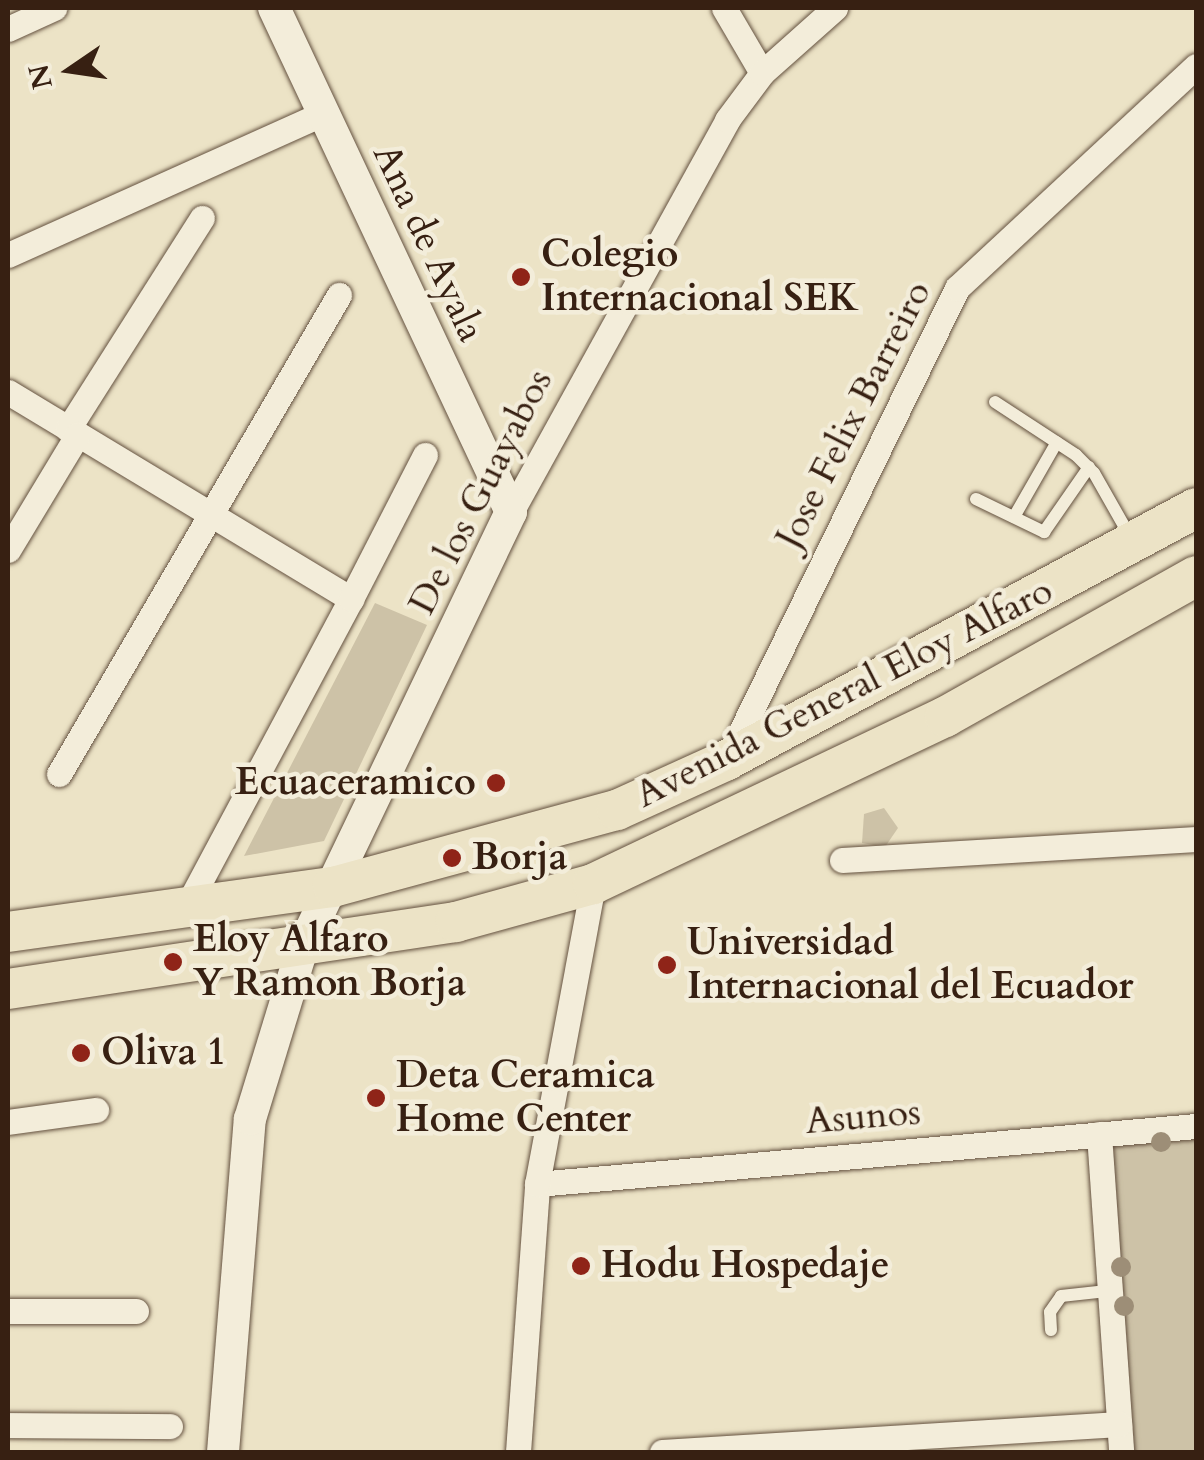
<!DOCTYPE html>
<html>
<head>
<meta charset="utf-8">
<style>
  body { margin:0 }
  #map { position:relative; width:1204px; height:1460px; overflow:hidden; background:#ece3c6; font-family:Cardo,serif }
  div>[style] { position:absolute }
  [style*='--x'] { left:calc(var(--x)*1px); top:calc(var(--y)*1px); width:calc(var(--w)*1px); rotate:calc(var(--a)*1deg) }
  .green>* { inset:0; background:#cdc2a7 }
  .roads { filter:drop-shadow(0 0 2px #64513f) drop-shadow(0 0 2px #64513f) }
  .service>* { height:12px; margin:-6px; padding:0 6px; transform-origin:6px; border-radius:6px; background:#f3edda }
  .minor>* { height:25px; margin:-12.5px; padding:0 12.5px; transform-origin:12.5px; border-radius:12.5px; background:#f3edda }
  .tertiary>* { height:32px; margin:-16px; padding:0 16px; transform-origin:16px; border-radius:16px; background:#f3edda }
  .primary>* { height:40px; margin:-20px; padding:0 20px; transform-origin:20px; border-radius:20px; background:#ece3c6 }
  .trees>* { width:20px; height:20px; margin:-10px; border-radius:50%; background:#9d8e77 }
  .dots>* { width:28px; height:28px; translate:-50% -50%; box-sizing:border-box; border:5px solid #f3edda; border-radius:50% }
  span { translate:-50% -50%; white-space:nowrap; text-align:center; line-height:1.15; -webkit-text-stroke:9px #f3edda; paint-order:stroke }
  .street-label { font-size:38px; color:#372012 }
  .poi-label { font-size:38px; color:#372012; font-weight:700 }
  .left { translate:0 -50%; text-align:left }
  .right { translate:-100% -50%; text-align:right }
  .frame { position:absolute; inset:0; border:10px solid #372012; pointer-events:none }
  .north { position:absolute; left:20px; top:20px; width:100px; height:100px; -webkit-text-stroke:8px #f3edda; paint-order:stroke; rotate:257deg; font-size:28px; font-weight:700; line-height:40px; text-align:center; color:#372012 }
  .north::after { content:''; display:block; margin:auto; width:35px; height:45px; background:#372012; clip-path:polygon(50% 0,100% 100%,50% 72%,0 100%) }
</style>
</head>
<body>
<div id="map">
  <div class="green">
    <div style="clip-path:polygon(375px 603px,427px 625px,324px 841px,244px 856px)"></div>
    <div style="clip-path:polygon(884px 808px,898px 828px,885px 847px,862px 843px,864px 814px)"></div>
    <div style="clip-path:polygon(1196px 1130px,1196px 1452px,1124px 1452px,1104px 1137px)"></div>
  </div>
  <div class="roads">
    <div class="service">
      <div style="--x:995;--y:402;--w:97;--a:33.2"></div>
      <div style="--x:1076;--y:455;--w:25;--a:45"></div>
      <div style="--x:1094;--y:473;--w:75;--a:60.4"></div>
      <div style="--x:976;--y:499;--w:76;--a:25.9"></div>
      <div style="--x:1044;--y:532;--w:79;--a:-55.3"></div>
      <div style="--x:1014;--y:517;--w:86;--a:-60.2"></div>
      <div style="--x:1051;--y:1330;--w:18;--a:-93"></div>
      <div style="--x:1050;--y:1312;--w:19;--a:-55"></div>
      <div style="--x:1061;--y:1296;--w:46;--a:-6.2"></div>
    </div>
    <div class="minor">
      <div style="--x:724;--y:8;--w:75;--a:59.7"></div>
      <div style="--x:8;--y:29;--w:51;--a:-24.5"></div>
      <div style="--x:8;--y:255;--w:344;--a:-24.2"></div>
      <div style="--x:8;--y:392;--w:401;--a:31.1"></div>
      <div style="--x:351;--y:599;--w:344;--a:118.1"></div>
      <div style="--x:68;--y:429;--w:250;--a:-57.6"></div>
      <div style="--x:511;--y:512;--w:448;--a:-61.1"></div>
      <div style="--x:727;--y:120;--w:59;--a:-53.3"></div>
      <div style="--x:762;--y:73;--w:98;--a:-41.7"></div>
      <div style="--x:8;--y:550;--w:135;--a:-58.9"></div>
      <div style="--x:351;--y:599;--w:162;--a:-62.8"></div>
      <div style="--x:728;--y:758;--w:523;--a:-64.02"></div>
      <div style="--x:957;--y:288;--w:326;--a:-42.9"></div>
      <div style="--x:59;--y:774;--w:555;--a:-59.69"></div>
      <div style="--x:842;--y:860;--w:355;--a:-3.4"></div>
      <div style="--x:8;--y:1122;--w:89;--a:-7.8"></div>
      <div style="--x:1099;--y:1134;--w:319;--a:86"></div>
      <div style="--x:537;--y:1184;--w:662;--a:-5.03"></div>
      <div style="--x:8;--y:1311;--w:128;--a:0"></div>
      <div style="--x:8;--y:1425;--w:162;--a:0.4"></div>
      <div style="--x:518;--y:1452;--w:269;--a:-85.9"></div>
      <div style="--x:537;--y:1184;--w:305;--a:-79.4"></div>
      <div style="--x:662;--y:1452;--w:458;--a:-3.5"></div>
    </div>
    <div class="tertiary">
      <div style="--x:223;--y:1452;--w:334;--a:-85.4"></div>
      <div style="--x:250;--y:1119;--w:181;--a:-73"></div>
      <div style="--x:303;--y:946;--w:481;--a:-64.4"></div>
      <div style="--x:511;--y:512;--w:557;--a:-115.18"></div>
    </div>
    <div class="primary">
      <div style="--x:8;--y:932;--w:328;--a:-7.9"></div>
      <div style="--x:333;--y:887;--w:294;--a:-15.2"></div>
      <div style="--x:617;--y:810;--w:121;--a:-24.4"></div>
      <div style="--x:727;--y:760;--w:532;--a:-28.25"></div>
      <div style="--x:8;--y:989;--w:453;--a:-8.5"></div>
      <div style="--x:456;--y:922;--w:142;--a:-15.5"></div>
      <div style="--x:593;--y:884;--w:390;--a:-25.4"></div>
      <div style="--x:945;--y:717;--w:288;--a:-29.3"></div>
    </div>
  </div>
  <div class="trees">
    <div style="left:1161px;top:1142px"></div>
    <div style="left:1121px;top:1267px"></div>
    <div style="left:1124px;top:1306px"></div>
  </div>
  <div class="dots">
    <div style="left:521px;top:277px;background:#8f2418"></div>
    <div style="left:496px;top:783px;background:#8f2418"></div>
    <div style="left:452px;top:858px;background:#8f2418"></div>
    <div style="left:173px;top:962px;background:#8f2418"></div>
    <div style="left:667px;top:965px;background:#8f2418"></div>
    <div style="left:81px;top:1053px;background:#8f2418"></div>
    <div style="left:376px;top:1098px;background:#8f2418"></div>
    <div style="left:581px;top:1266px;background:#8f2418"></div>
  </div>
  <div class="street-label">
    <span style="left:428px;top:243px;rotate:65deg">Ana de Ayala</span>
    <span style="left:854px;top:415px;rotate:-63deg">Jose Felix Barreiro</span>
    <span style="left:481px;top:492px;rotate:-63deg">De los Guayabos</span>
    <span style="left:844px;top:693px;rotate:-27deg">Avenida General Eloy Alfaro</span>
    <span style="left:863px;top:1117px;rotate:-5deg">Asunos</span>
  </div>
  <div class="poi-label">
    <span class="left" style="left:541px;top:277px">Colegio<br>Internacional SEK</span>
    <span class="right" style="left:476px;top:783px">Ecuaceramico</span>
    <span class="left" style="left:472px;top:858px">Borja</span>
    <span class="left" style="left:193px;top:962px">Eloy Alfaro<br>Y Ramon Borja</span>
    <span class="left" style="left:687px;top:965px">Universidad<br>Internacional del Ecuador</span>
    <span class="left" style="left:101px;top:1053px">Oliva 1</span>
    <span class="left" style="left:396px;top:1098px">Deta Ceramica<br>Home Center</span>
    <span class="left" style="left:601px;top:1266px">Hodu Hospedaje</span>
  </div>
  <div class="frame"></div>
  <div class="north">N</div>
</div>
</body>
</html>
